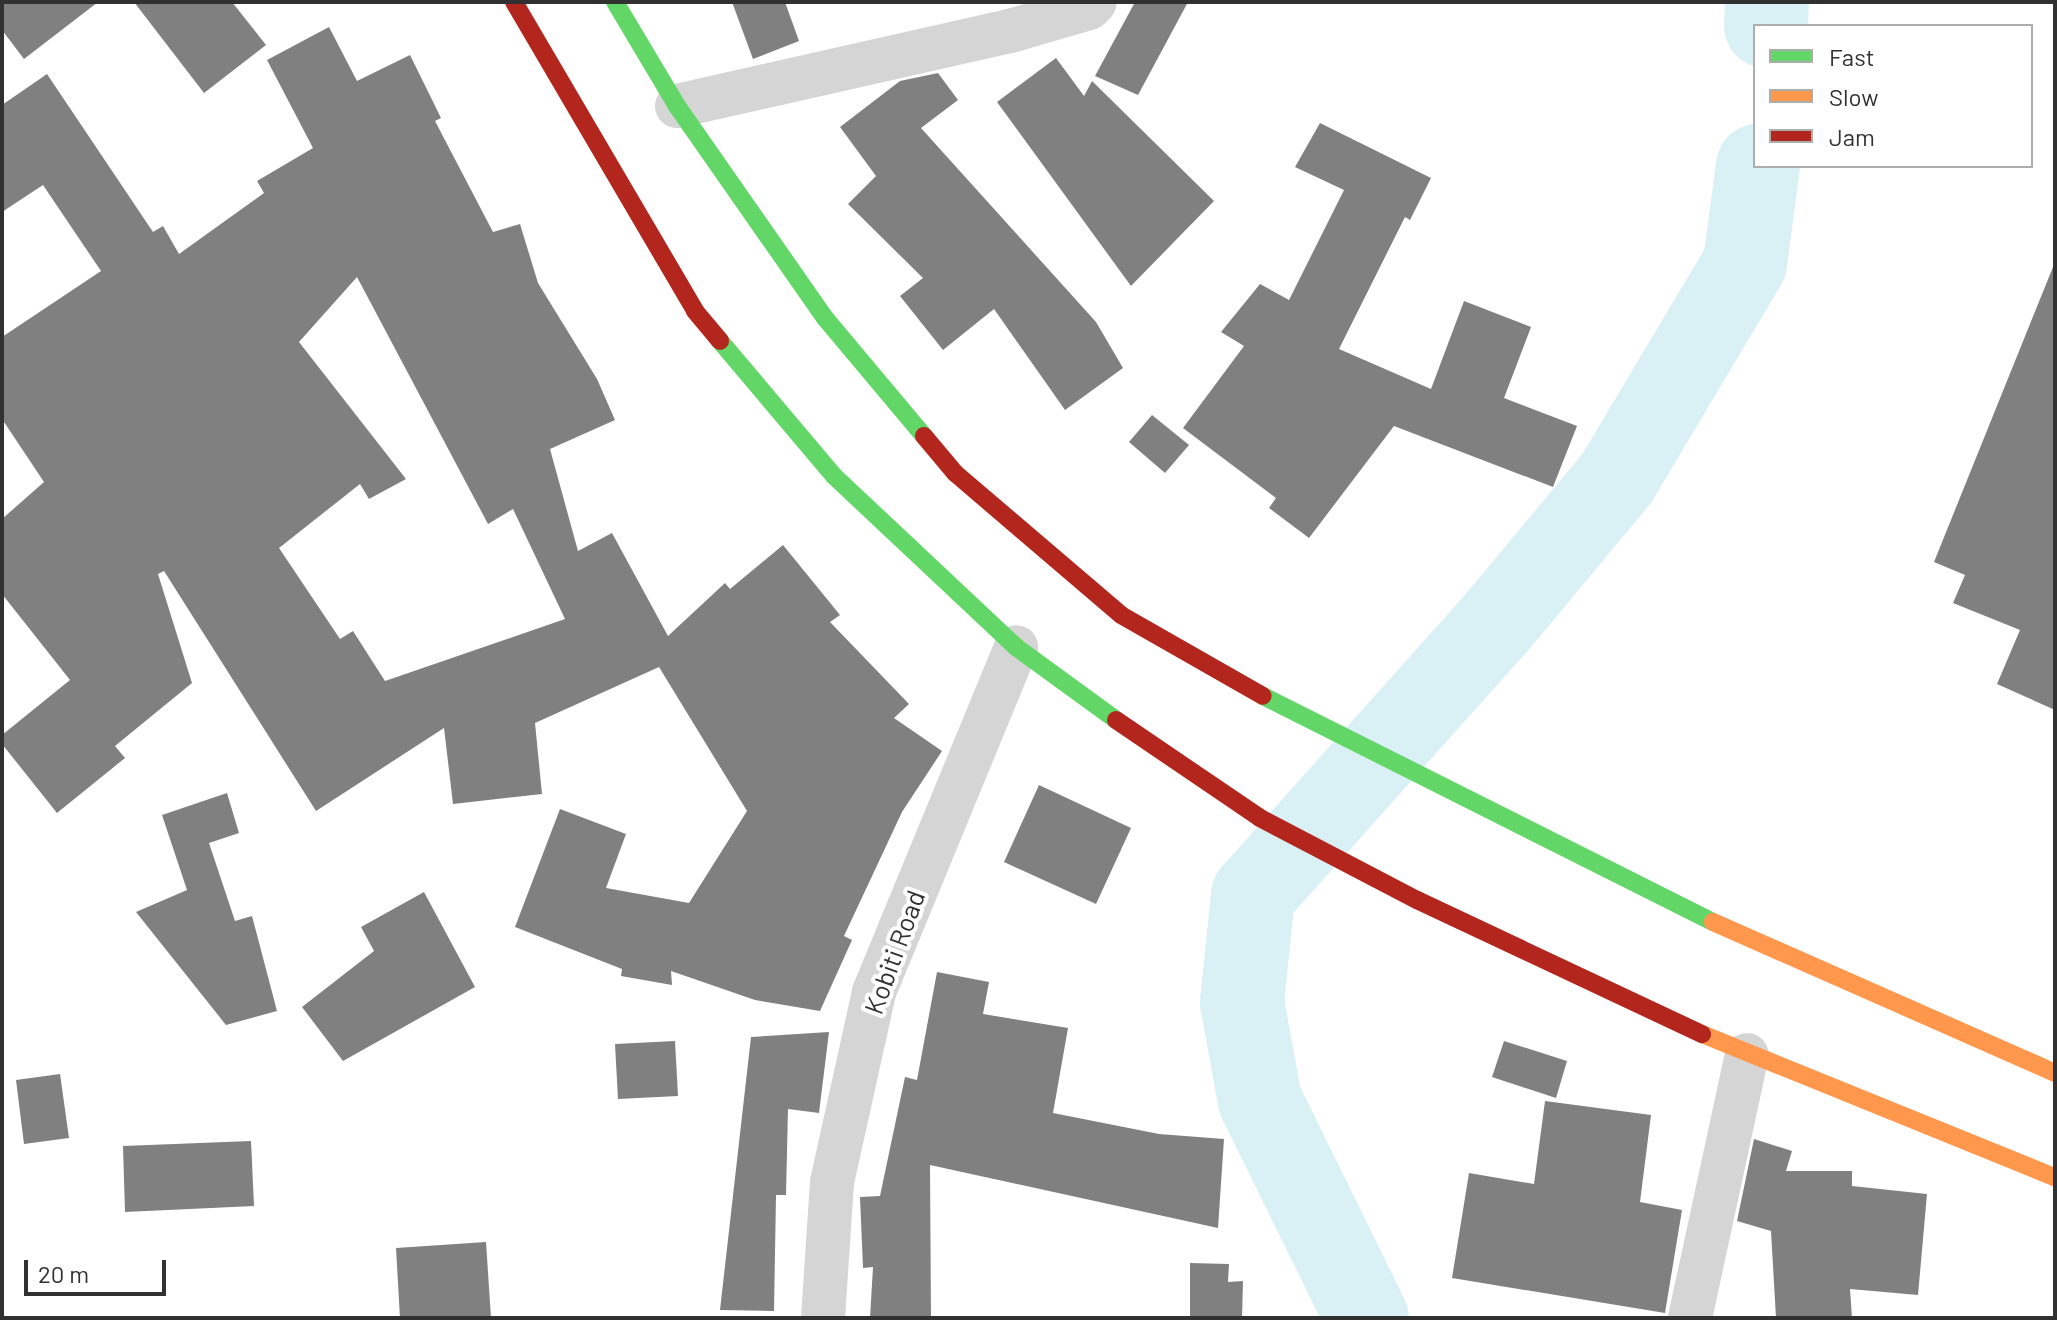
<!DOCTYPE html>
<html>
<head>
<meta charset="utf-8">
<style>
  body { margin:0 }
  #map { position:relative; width:2057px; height:1320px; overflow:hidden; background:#fff; font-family:Barlow,sans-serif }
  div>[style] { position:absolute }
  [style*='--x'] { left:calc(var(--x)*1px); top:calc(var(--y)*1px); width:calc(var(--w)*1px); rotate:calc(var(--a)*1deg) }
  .river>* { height:84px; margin:-42px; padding:0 42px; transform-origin:42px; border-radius:42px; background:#d9f0f4 }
  .building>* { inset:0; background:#808080 }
  .street>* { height:44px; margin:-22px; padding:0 22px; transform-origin:22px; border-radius:22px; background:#d5d5d5 }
  .fast>* { height:18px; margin:-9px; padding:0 9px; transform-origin:9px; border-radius:9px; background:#63d668 }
  .slow>* { height:18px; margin:-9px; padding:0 9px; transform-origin:9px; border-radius:9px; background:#ff974d }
  .jam>* { height:18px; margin:-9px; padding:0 9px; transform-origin:9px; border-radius:9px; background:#b3261e }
  span { translate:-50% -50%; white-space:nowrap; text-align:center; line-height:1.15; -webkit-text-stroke:8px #fff; paint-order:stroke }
  .street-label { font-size:26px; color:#313131 }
  .frame { position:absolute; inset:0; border:4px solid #313131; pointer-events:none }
  .legend { position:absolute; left:1753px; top:24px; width:280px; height:144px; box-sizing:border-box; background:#fff; border:2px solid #adadad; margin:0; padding:10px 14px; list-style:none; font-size:24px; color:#313131 }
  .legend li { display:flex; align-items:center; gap:16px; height:40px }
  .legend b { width:40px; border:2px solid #adadad }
  .scale { position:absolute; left:24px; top:1260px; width:142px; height:36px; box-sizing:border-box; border:4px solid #313131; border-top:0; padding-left:10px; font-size:24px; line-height:28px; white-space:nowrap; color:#313131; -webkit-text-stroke:6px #fff; paint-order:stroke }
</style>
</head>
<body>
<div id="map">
  <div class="river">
    <div style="--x:1766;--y:26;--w:24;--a:-88"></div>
    <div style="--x:1367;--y:1318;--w:242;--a:-116.2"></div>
    <div style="--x:1260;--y:1101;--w:101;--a:-100.3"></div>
    <div style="--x:1242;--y:1002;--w:108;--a:-84.1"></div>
    <div style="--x:1253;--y:895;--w:360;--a:-48.2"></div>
    <div style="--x:1493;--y:627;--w:194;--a:-50.2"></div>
    <div style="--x:1617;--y:478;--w:250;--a:-59.2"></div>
    <div style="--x:1745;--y:263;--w:98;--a:-82.4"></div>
  </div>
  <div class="building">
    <div style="clip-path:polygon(2px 2px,98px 2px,24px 59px,2px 30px)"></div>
    <div style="clip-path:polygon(134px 2px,232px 2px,266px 45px,204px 93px)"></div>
    <div style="clip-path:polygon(732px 2px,785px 2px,799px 41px,753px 59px)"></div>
    <div style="clip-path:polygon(1135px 2px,1188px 2px,1138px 95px,1095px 76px)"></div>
    <div style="clip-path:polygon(evenodd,329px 27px,357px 81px,410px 55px,441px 118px,435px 121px,493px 232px,520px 224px,538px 283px,597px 379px,615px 420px,550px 449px,578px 551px,612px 533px,668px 636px,725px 583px,730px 589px,783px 545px,840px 615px,830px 622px,909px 704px,894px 718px,942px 751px,902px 812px,844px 936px,852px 940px,820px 1011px,755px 1000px,671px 971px,672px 985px,621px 976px,622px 969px,515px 927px,560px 809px,626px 834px,606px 888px,689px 903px,747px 811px,659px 667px,535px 723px,542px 794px,453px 804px,444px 728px,316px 811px,164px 571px,158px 574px,192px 683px,115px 746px,125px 758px,57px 813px,2px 744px,2px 735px,70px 680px,2px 594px,2px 519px,44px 482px,2px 419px,2px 337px,101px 271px,43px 185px,2px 212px,2px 105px,47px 74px,153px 232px,163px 226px,179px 254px,264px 193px,257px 181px,313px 148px,267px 60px,329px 27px,357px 277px,488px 524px,513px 509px,565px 619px,385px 681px,353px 631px,340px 639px,279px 548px,360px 484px,369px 499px,406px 479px,299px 342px,357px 277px)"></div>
    <div style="clip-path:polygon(1056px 58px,1084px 96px,1092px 81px,1214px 201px,1131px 286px,997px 102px)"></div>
    <div style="clip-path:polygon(938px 73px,958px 100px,921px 128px,1096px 322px,1123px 368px,1065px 410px,994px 309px,943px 350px,900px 296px,923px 278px,848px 204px,876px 176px,840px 127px,900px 81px)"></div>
    <div style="clip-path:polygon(1320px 123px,1431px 178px,1410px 220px,1405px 217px,1339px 349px,1431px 389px,1464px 301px,1531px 327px,1504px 398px,1577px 426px,1553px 487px,1394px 426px,1309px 538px,1269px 508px,1276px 498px,1183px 428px,1244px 346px,1221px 332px,1260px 284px,1289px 300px,1344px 190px,1295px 167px)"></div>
    <div style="clip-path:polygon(2053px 267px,2055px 267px,2055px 710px,1997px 684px,2020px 630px,1953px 603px,1965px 575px,1934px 562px)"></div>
    <div style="clip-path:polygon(1152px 415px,1189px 445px,1165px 473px,1129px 442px)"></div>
    <div style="clip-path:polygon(1039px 785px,1131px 828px,1096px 904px,1004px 862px)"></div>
    <div style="clip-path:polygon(227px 793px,239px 833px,209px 843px,235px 921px,252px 916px,277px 1011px,226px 1025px,136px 912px,187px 890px,162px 815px)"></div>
    <div style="clip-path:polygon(424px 892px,475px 987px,343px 1061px,302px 1007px,374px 951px,361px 927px)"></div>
    <div style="clip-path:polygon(937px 972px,989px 982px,983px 1014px,1068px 1028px,1053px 1113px,1159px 1134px,1224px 1139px,1218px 1228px,930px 1165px,931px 1318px,870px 1318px,873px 1267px,863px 1268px,860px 1197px,880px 1196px,905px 1077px,917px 1080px)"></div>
    <div style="clip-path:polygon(829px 1032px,819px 1113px,788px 1109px,786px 1195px,776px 1195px,774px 1311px,720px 1310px,751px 1037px)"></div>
    <div style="clip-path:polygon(675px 1041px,678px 1096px,618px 1099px,615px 1044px)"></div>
    <div style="clip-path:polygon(1504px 1041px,1567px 1061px,1556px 1098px,1492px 1077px)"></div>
    <div style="clip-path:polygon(60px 1074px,69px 1138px,24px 1144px,16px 1080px)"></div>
    <div style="clip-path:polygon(1545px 1101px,1651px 1115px,1640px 1202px,1682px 1210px,1665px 1313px,1452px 1278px,1469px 1173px,1534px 1184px)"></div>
    <div style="clip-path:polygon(1754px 1139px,1792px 1151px,1786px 1171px,1852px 1171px,1852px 1186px,1927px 1194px,1918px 1295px,1850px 1289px,1852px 1318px,1776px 1318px,1771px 1231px,1737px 1221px)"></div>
    <div style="clip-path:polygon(251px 1141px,254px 1206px,125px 1212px,123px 1146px)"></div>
    <div style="clip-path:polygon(486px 1242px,491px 1318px,400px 1318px,396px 1248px)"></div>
    <div style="clip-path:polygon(1190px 1263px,1229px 1264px,1228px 1282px,1243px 1281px,1242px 1318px,1190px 1318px)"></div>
  </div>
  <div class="street">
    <div style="--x:677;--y:106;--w:341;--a:-12.7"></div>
    <div style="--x:1010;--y:31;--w:82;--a:-16.2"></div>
    <div style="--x:1089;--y:8;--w:8;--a:-45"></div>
    <div style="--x:823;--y:1318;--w:136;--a:-86.2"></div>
    <div style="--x:832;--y:1182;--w:195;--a:-77.5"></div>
    <div style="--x:874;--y:992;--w:373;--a:-67.6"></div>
    <div style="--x:1690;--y:1318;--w:269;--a:-77.8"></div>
  </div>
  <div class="fast">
    <div style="--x:615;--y:2;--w:121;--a:59.2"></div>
    <div style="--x:677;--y:106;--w:259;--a:55.1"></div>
    <div style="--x:825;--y:318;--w:154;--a:50"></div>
    <div style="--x:720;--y:341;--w:177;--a:49.8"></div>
    <div style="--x:834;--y:476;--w:250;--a:43.2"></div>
    <div style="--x:1016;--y:647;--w:124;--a:36.1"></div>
    <div style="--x:1263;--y:696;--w:504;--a:26.67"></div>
  </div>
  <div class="slow">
    <div style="--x:1713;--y:922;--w:374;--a:23.8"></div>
    <div style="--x:1702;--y:1034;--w:381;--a:22.1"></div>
  </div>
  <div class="jam">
    <div style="--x:514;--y:2;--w:358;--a:59.6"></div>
    <div style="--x:695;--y:311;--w:39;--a:50"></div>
    <div style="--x:924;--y:436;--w:48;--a:50"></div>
    <div style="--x:955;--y:473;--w:218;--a:40.5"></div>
    <div style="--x:1121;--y:615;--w:163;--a:29.7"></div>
    <div style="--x:1116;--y:720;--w:174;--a:34.2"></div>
    <div style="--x:1260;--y:818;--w:177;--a:27.6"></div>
    <div style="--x:1417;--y:900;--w:315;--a:25.2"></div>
  </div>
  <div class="street-label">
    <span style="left:894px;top:952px;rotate:-70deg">Kobiti Road</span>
  </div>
  <div class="frame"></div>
  <ul class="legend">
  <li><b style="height:10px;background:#63d668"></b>Fast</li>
  <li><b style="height:10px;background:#ff974d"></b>Slow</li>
  <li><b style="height:10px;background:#b3261e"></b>Jam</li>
  </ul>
  <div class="scale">20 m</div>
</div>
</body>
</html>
